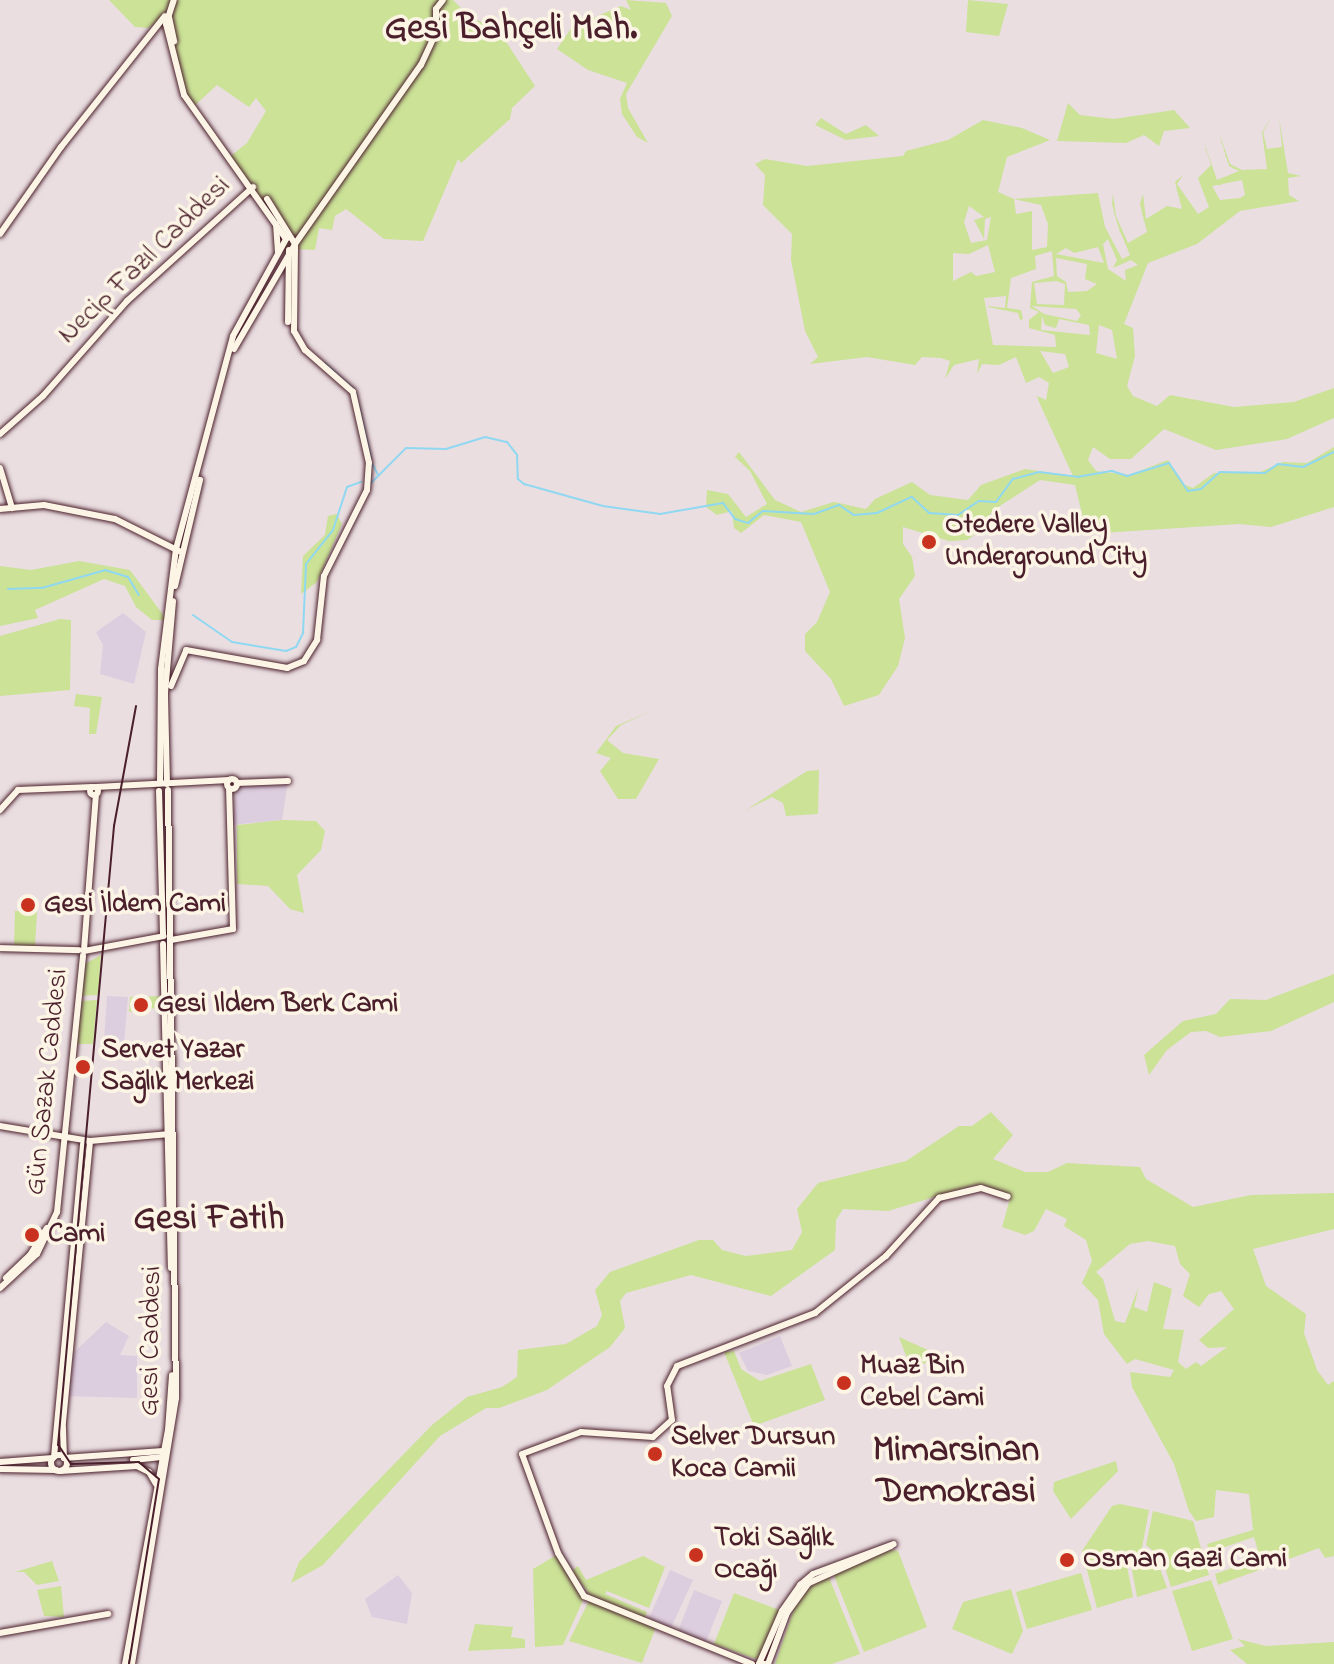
<!DOCTYPE html>
<html>
<head>
<meta charset="utf-8">
<style>
  body { margin:0 }
  #map { position:relative; width:1334px; height:1664px; overflow:hidden; background:#eadee1; font-family:"Indie Flower",sans-serif }
  div>[style] { position:absolute }
  [style*='--x'] { left:calc(var(--x)*1px); top:calc(var(--y)*1px); width:calc(var(--w)*1px); rotate:calc(var(--a)*1deg) }
  .built>* { inset:0; background:#ddcedf }
  .green>* { inset:0; background:#cbe297 }
  .stream>* { height:2px; margin:-1px; padding:0 1px; transform-origin:1px; border-radius:1px; background:#90d8f1 }
  .roads { filter:drop-shadow(0 0 2px #4a1f2b) drop-shadow(0 0 2px #4a1f2b) }
  .secondary>* { height:6px; margin:-3px; padding:0 3px; transform-origin:3px; border-radius:3px; background:#fcf5e5 }
  .secondary>.ring { margin:-3px; padding:0; box-sizing:content-box; background:none; border:6px solid #fcf5e5; border-radius:50% }
  .tram>* { height:2px; margin:-1px; padding:0 1px; transform-origin:1px; border-radius:1px; background:#4a1f2b }
  .dots>* { width:22px; height:22px; translate:-50% -50%; box-sizing:border-box; border:4px solid #fcf5e5; border-radius:50% }
  span { translate:-50% -50%; white-space:nowrap; text-align:center; line-height:1.15; -webkit-text-stroke:7px #fcf5e5; paint-order:stroke }
  .street-label { font-size:28px; color:#4a1f2b }
  .poi-label { font-size:28px; color:#4a1f2b; font-weight:700 }
  .left { translate:0 -50%; text-align:left }
  .district-label { font-size:36px; color:#4a1f2b; font-weight:700 }
</style>
</head>
<body>
<div id="map">
  <div class="built">
    <div style="clip-path:polygon(123px 613px,146px 632px,134px 684px,100px 674px,103px 645px,96px 632px)"></div>
    <div style="clip-path:polygon(288px 781px,282px 820px,232px 825px,237px 784px)"></div>
    <div style="clip-path:polygon(107px 996px,128px 997px,124px 1044px,104px 1042px)"></div>
    <div style="clip-path:polygon(106px 1322px,129px 1336px,120px 1355px,137px 1356px,137px 1398px,65px 1396px,69px 1357px)"></div>
    <div style="clip-path:polygon(780px 1336px,792px 1366px,767px 1375px,748px 1371px,739px 1353px)"></div>
    <div style="clip-path:polygon(670px 1570px,693px 1580px,671px 1628px,649px 1618px)"></div>
    <div style="clip-path:polygon(398px 1575px,412px 1593px,407px 1624px,372px 1617px,365px 1599px)"></div>
    <div style="clip-path:polygon(694px 1590px,722px 1601px,706px 1642px,678px 1631px)"></div>
  </div>
  <div class="green">
    <div style="clip-path:polygon(109px 0,453px 0,471px 18px,497px 28px,535px 86px,512px 108px,510px 119px,461px 163px,458px 159px,423px 241px,384px 239px,346px 209px,335px 216px,332px 230px,319px 228px,315px 250px,274px 248px,273px 224px,228px 158px,247px 143px,266px 111px,256px 98px,249px 107px,217px 85px,191px 109px,163px 19px,148px 28px,135px 27px)"></div>
    <div style="clip-path:polygon(626px 0,666px 3px,672px 16px,626px 94px,628px 108px,648px 143px,637px 137px,622px 114px,620px 99px,627px 83px,588px 70px,557px 49px,572px 27px,621px 6px,631px 10px)"></div>
    <div style="clip-path:polygon(968px 0,1008px 4px,999px 36px,966px 32px)"></div>
    <div style="clip-path:polygon(1068px 103px,1080px 115px,1114px 119px,1174px 110px,1190px 128px,1164px 131px,1159px 146px,1144px 135px,1126px 143px,1057px 141px)"></div>
    <div style="clip-path:polygon(evenodd,1279px 117px,1288px 173px,1301px 176px,1288px 178px,1289px 195px,1299px 201px,1240px 211px,1197px 244px,1148px 263px,1124px 324px,1133px 328px,1135px 356px,1127px 386px,1133px 396px,1157px 406px,1170px 395px,1234px 407px,1294px 402px,1334px 388px,1334px 418px,1287px 439px,1216px 450px,1164px 429px,1131px 459px,1110px 459px,1093px 447px,1088px 460px,1096px 471px,1129px 475px,1168px 460px,1185px 485px,1193px 488px,1214px 473px,1258px 473px,1283px 462px,1307px 463px,1334px 447px,1334px 507px,1271px 527px,1239px 524px,1087px 534px,1075px 485px,1040px 480px,992px 511px,984px 528px,967px 540px,949px 541px,903px 527px,903px 544px,912px 557px,915px 576px,899px 599px,905px 638px,898px 666px,879px 695px,844px 706px,831px 679px,805px 651px,805px 634px,817px 622px,830px 592px,801px 522px,764px 515px,741px 533px,734px 528px,732px 511px,717px 515px,706px 507px,707px 490px,728px 494px,746px 517px,767px 504px,750px 471px,735px 457px,739px 452px,775px 500px,801px 512px,834px 502px,866px 509px,875px 499px,912px 482px,930px 495px,968px 500px,981px 485px,1025px 469px,1073px 476px,1039px 402px,1037px 396px,1046px 400px,1049px 383px,1039px 377px,1026px 383px,1016px 357px,999px 365px,982px 364px,977px 374px,979px 359px,954px 365px,945px 379px,950px 361px,941px 358px,922px 357px,915px 365px,867px 357px,810px 364px,818px 357px,805px 331px,791px 260px,792px 234px,763px 205px,765px 175px,755px 164px,765px 159px,807px 166px,903px 156px,906px 151px,948px 140px,983px 120px,1022px 128px,1050px 140px,1007px 157px,998px 192px,1014px 199px,1098px 193px,1105px 227px,1122px 259px,1130px 255px,1118px 226px,1112px 204px,1113px 194px,1116px 216px,1128px 243px,1147px 232px,1140px 204px,1143px 194px,1146px 219px,1167px 206px,1182px 209px,1175px 182px,1183px 175px,1177px 184px,1198px 214px,1209px 207px,1198px 178px,1211px 165px,1203px 139px,1217px 180px,1239px 171px,1229px 166px,1218px 130px,1230px 164px,1242px 170px,1267px 169px,1262px 132px,1271px 118px,1263px 132px,1267px 149px,1282px 147px,1279px 117px,1242px 180px,1245px 195px,1240px 198px,1220px 200px,1212px 186px,1242px 180px,1279px 117px,1014px 199px,1041px 205px,1048px 224px,1047px 247px,1032px 250px,1032px 211px,1016px 214px,1014px 199px,1279px 117px,969px 206px,984px 217px,974px 220px,984px 239px,985px 219px,991px 217px,987px 240px,971px 243px,964px 222px,969px 206px,1279px 117px,1108px 239px,1117px 260px,1113px 268px,1131px 260px,1138px 265px,1125px 270px,1126px 281px,1108px 269px,1103px 244px,1108px 239px,1279px 117px,988px 245px,995px 272px,976px 276px,971px 272px,953px 281px,953px 253px,969px 254px,988px 245px,1279px 117px,1098px 247px,1104px 263px,1056px 254px,1066px 248px,1074px 253px,1098px 247px,1279px 117px,1052px 251px,1054px 276px,1032px 282px,1030px 308px,1039px 312px,1029px 320px,1029px 328px,1055px 335px,1056px 347px,993px 345px,984px 298px,1006px 296px,1005px 308px,988px 306px,988px 307px,1018px 313px,1020px 320px,1023px 319px,1021px 310px,1007px 308px,1011px 278px,1036px 269px,1035px 256px,1052px 251px,1279px 117px,1056px 258px,1087px 264px,1085px 279px,1097px 284px,1087px 291px,1068px 292px,1066px 282px,1057px 276px,1056px 258px,1279px 117px,1056px 281px,1065px 284px,1064px 305px,1037px 304px,1034px 283px,1056px 281px,1279px 117px,1032px 306px,1076px 309px,1081px 315px,1077px 321px,1044px 314px,1032px 306px,1279px 117px,1042px 316px,1045px 325px,1056px 328px,1059px 319px,1089px 325px,1090px 335px,1041px 330px,1042px 316px,1279px 117px,1099px 325px,1112px 330px,1117px 359px,1096px 353px,1099px 325px,1279px 117px,1040px 351px,1065px 354px,1069px 367px,1053px 373px,1040px 351px)"></div>
    <div style="clip-path:polygon(821px 118px,846px 134px,866px 125px,879px 136px,846px 140px,815px 125px)"></div>
    <div style="clip-path:polygon(337px 514px,342px 524px,317px 582px,301px 594px,303px 556px,325px 535px,328px 516px)"></div>
    <div style="clip-path:polygon(79px 561px,130px 570px,167px 620px,152px 620px,136px 607px,125px 586px,104px 579px,35px 610px,38px 618px,0 626px,0 566px,31px 570px)"></div>
    <div style="clip-path:polygon(60px 619px,71px 620px,70px 690px,0 696px,0 636px)"></div>
    <div style="clip-path:polygon(76px 694px,102px 697px,96px 734px,89px 734px,90px 708px,74px 706px)"></div>
    <div style="clip-path:polygon(651px 711px,621px 725px,607px 740px,623px 753px,659px 759px,636px 799px,618px 799px,600px 771px,611px 758px,596px 753px,616px 726px)"></div>
    <div style="clip-path:polygon(819px 770px,818px 814px,786px 816px,783px 803px,772px 797px,746px 810px,807px 771px)"></div>
    <div style="clip-path:polygon(282px 820px,316px 821px,325px 831px,321px 850px,297px 875px,304px 913px,290px 909px,268px 886px,237px 884px,237px 825px)"></div>
    <div style="clip-path:polygon(15px 911px,37px 912px,35px 947px,14px 946px)"></div>
    <div style="clip-path:polygon(101px 955px,98px 995px,80px 996px,83px 965px)"></div>
    <div style="clip-path:polygon(1334px 974px,1334px 1002px,1271px 1031px,1220px 1037px,1206px 1031px,1191px 1032px,1167px 1050px,1149px 1075px,1144px 1055px,1183px 1021px,1216px 1014px,1230px 999px,1266px 1000px)"></div>
    <div style="clip-path:polygon(130px 997px,161px 996px,163px 1007px,129px 1012px)"></div>
    <div style="clip-path:polygon(97px 1000px,93px 1044px,77px 1044px,80px 1001px)"></div>
    <div style="clip-path:polygon(evenodd,991px 1112px,1013px 1135px,993px 1159px,1025px 1172px,1048px 1172px,1067px 1163px,1140px 1167px,1146px 1179px,1193px 1207px,1251px 1195px,1334px 1193px,1334px 1229px,1253px 1249px,1266px 1286px,1306px 1314px,1304px 1333px,1317px 1370px,1328px 1385px,1334px 1381px,1334px 1556px,1325px 1558px,1319px 1548px,1218px 1585px,1215px 1574px,1260px 1558px,1254px 1537px,1210px 1552px,1207px 1544px,1253px 1530px,1249px 1494px,1216px 1490px,1214px 1517px,1196px 1521px,1189px 1511px,1174px 1464px,1132px 1387px,1130px 1372px,1170px 1377px,1174px 1370px,1135px 1359px,1127px 1364px,1104px 1334px,1098px 1300px,1082px 1283px,1092px 1261px,1086px 1240px,1064px 1226px,1067px 1219px,1046px 1209px,1034px 1231px,1025px 1235px,1002px 1227px,1011px 1195px,974px 1185px,888px 1211px,843px 1209px,836px 1220px,835px 1250px,771px 1296px,691px 1275px,626px 1293px,620px 1301px,625px 1328px,610px 1347px,547px 1390px,499px 1408px,486px 1408px,440px 1436px,323px 1565px,291px 1583px,299px 1562px,432px 1425px,467px 1397px,502px 1387px,517px 1377px,518px 1350px,566px 1344px,597px 1326px,602px 1315px,595px 1290px,610px 1272px,699px 1240px,713px 1240px,722px 1250px,746px 1256px,792px 1250px,802px 1232px,797px 1209px,818px 1183px,906px 1161px,959px 1126px,972px 1126px,991px 1112px,1148px 1241px,1175px 1246px,1180px 1264px,1190px 1274px,1183px 1296px,1199px 1307px,1209px 1294px,1221px 1291px,1234px 1309px,1199px 1340px,1208px 1348px,1227px 1347px,1201px 1366px,1196px 1362px,1186px 1369px,1178px 1362px,1184px 1330px,1163px 1329px,1172px 1289px,1154px 1282px,1147px 1312px,1134px 1307px,1139px 1286px,1125px 1323px,1115px 1321px,1103px 1279px,1096px 1272px,1130px 1244px,1148px 1241px)"></div>
    <div style="clip-path:polygon(899px 1337px,941px 1356px,911px 1369px)"></div>
    <div style="clip-path:polygon(734px 1351px,741px 1369px,760px 1381px,811px 1364px,825px 1400px,754px 1426px,724px 1352px)"></div>
    <div style="clip-path:polygon(1116px 1461px,1118px 1471px,1071px 1519px,1053px 1491px,1054px 1482px)"></div>
    <div style="clip-path:polygon(1120px 1504px,1149px 1510px,1142px 1548px,1127px 1566px,1133px 1597px,1097px 1608px,1082px 1551px,1112px 1506px)"></div>
    <div style="clip-path:polygon(1153px 1511px,1193px 1521px,1209px 1575px,1171px 1587px,1162px 1558px,1146px 1545px)"></div>
    <div style="clip-path:polygon(891px 1550px,898px 1551px,927px 1627px,864px 1652px,833px 1573px)"></div>
    <div style="clip-path:polygon(558px 1554px,584px 1598px,563px 1645px,535px 1647px,533px 1569px)"></div>
    <div style="clip-path:polygon(1138px 1554px,1156px 1557px,1167px 1588px,1137px 1597px,1131px 1565px)"></div>
    <div style="clip-path:polygon(643px 1556px,665px 1567px,649px 1608px,607px 1591px,605px 1594px,647px 1612px,644px 1618px,590px 1595px,572px 1571px,578px 1566px,586px 1580px)"></div>
    <div style="clip-path:polygon(52px 1561px,59px 1581px,37px 1585px,24px 1572px,15px 1572px)"></div>
    <div style="clip-path:polygon(1081px 1573px,1092px 1610px,1027px 1629px,1016px 1592px)"></div>
    <div style="clip-path:polygon(828px 1575px,860px 1654px,832px 1664px,775px 1664px,795px 1606px,806px 1590px)"></div>
    <div style="clip-path:polygon(1211px 1580px,1233px 1639px,1192px 1651px,1172px 1591px)"></div>
    <div style="clip-path:polygon(61px 1586px,64px 1617px,44px 1616px,37px 1590px)"></div>
    <div style="clip-path:polygon(1011px 1589px,1023px 1631px,1012px 1654px,952px 1629px,963px 1602px)"></div>
    <div style="clip-path:polygon(734px 1593px,782px 1611px,759px 1660px,714px 1644px)"></div>
    <div style="clip-path:polygon(589px 1601px,656px 1627px,642px 1663px,569px 1641px)"></div>
    <div style="clip-path:polygon(475px 1624px,513px 1627px,511px 1637px,525px 1639px,525px 1648px,468px 1651px)"></div>
    <div style="clip-path:polygon(1238px 1639px,1266px 1646px,1334px 1642px,1334px 1664px,1247px 1664px,1230px 1650px,1245px 1646px)"></div>
  </div>
  <div class="stream">
    <div style="--x:325;--y:363;--w:38;--a:42"></div>
    <div style="--x:356;--y:393;--w:66;--a:76.8"></div>
    <div style="--x:372;--y:463;--w:13;--a:63"></div>
    <div style="--x:371;--y:483;--w:49;--a:-45"></div>
    <div style="--x:406;--y:448;--w:40;--a:1.4"></div>
    <div style="--x:446;--y:449;--w:41;--a:-17.1"></div>
    <div style="--x:485;--y:437;--w:23;--a:13"></div>
    <div style="--x:507;--y:442;--w:16;--a:52"></div>
    <div style="--x:517;--y:455;--w:24;--a:88"></div>
    <div style="--x:518;--y:479;--w:8;--a:40"></div>
    <div style="--x:524;--y:484;--w:82;--a:15.6"></div>
    <div style="--x:603;--y:506;--w:58;--a:8"></div>
    <div style="--x:660;--y:514;--w:64;--a:-9.9"></div>
    <div style="--x:723;--y:503;--w:20;--a:53"></div>
    <div style="--x:735;--y:519;--w:14;--a:17"></div>
    <div style="--x:748;--y:523;--w:19;--a:-39"></div>
    <div style="--x:763;--y:511;--w:51;--a:3.4"></div>
    <div style="--x:814;--y:514;--w:27;--a:-20"></div>
    <div style="--x:839;--y:505;--w:18;--a:34"></div>
    <div style="--x:854;--y:515;--w:23;--a:-5"></div>
    <div style="--x:877;--y:513;--w:38;--a:-25"></div>
    <div style="--x:912;--y:497;--w:23;--a:43"></div>
    <div style="--x:929;--y:513;--w:29;--a:4"></div>
    <div style="--x:958;--y:515;--w:25;--a:-34"></div>
    <div style="--x:979;--y:501;--w:17;--a:3"></div>
    <div style="--x:996;--y:502;--w:29;--a:-54"></div>
    <div style="--x:1013;--y:479;--w:27;--a:-15"></div>
    <div style="--x:1039;--y:472;--w:38;--a:7"></div>
    <div style="--x:1077;--y:477;--w:36;--a:-10"></div>
    <div style="--x:1112;--y:471;--w:16;--a:18"></div>
    <div style="--x:1127;--y:476;--w:44;--a:-17.2"></div>
    <div style="--x:1169;--y:463;--w:34;--a:56"></div>
    <div style="--x:1188;--y:491;--w:13;--a:-9"></div>
    <div style="--x:1201;--y:489;--w:25;--a:-42"></div>
    <div style="--x:1220;--y:472;--w:45;--a:1.3"></div>
    <div style="--x:1265;--y:473;--w:16;--a:-35"></div>
    <div style="--x:1278;--y:464;--w:25;--a:7"></div>
    <div style="--x:1303;--y:467;--w:34;--a:-26"></div>
    <div style="--x:8;--y:589;--w:34;--a:-2"></div>
    <div style="--x:42;--y:588;--w:66;--a:-15.9"></div>
    <div style="--x:105;--y:570;--w:24;--a:17"></div>
    <div style="--x:128;--y:577;--w:21;--a:59"></div>
    <div style="--x:193;--y:615;--w:47;--a:34.7"></div>
    <div style="--x:232;--y:642;--w:55;--a:9.5"></div>
    <div style="--x:286;--y:651;--w:11;--a:-22"></div>
    <div style="--x:296;--y:647;--w:16;--a:-63"></div>
    <div style="--x:303;--y:633;--w:69;--a:-87.5"></div>
    <div style="--x:306;--y:564;--w:43;--a:-51.5"></div>
    <div style="--x:333;--y:530;--w:45;--a:-72"></div>
    <div style="--x:347;--y:487;--w:15;--a:-20"></div>
  </div>
  <div class="roads">
    <div class="secondary">
      <div style="--x:169;--y:17;--w:25;--a:78"></div>
      <div style="--x:276;--y:224;--w:29;--a:86"></div>
      <div style="--x:0;--y:234;--w:106;--a:-55"></div>
      <div style="--x:61;--y:147;--w:167;--a:-51.6"></div>
      <div style="--x:288;--y:322;--w:72;--a:-89.2"></div>
      <div style="--x:234;--y:349;--w:121;--a:-59.8"></div>
      <div style="--x:295;--y:244;--w:53;--a:-121.9"></div>
      <div style="--x:0;--y:434;--w:57;--a:-41.5"></div>
      <div style="--x:43;--y:396;--w:127;--a:-48.5"></div>
      <div style="--x:127;--y:301;--w:170;--a:-42.1"></div>
      <div style="--x:0;--y:468;--w:42;--a:73.3"></div>
      <div style="--x:0;--y:509;--w:44;--a:-5.2"></div>
      <div style="--x:44;--y:505;--w:72;--a:11.2"></div>
      <div style="--x:115;--y:519;--w:72;--a:26.6"></div>
      <div style="--x:175;--y:586;--w:109;--a:-76.7"></div>
      <div style="--x:171;--y:686;--w:39;--a:-67"></div>
      <div style="--x:186;--y:650;--w:103;--a:10.1"></div>
      <div style="--x:287;--y:668;--w:18;--a:-22"></div>
      <div style="--x:304;--y:661;--w:25;--a:-58"></div>
      <div style="--x:317;--y:640;--w:64;--a:-83.8"></div>
      <div style="--x:324;--y:576;--w:96;--a:-63.4"></div>
      <div style="--x:367;--y:490;--w:27;--a:-86"></div>
      <div style="--x:369;--y:463;--w:73;--a:-102.7"></div>
      <div style="--x:353;--y:392;--w:64;--a:-138.8"></div>
      <div style="--x:305;--y:350;--w:22;--a:-120"></div>
      <div style="--x:294;--y:331;--w:87;--a:-89.3"></div>
      <div style="--x:295;--y:244;--w:219;--a:-54.9"></div>
      <div style="--x:421;--y:65;--w:35;--a:-65"></div>
      <div style="--x:436;--y:33;--w:24;--a:-90"></div>
      <div style="--x:436;--y:9;--w:11;--a:-52"></div>
      <div class="ring" style="left:227px;top:779px;width:4px;height:4px"></div>
      <div style="--x:160;--y:783;--w:114;--a:-89.5"></div>
      <div style="--x:161;--y:669;--w:121;--a:-82.9"></div>
      <div style="--x:176;--y:549;--w:220;--a:-75"></div>
      <div style="--x:233;--y:336;--w:111;--a:-61.3"></div>
      <div style="--x:286;--y:239;--w:176;--a:-125.3"></div>
      <div style="--x:184;--y:95;--w:73;--a:-104.2"></div>
      <div style="--x:166;--y:24;--w:25;--a:-72"></div>
      <div style="--x:237;--y:783;--w:51;--a:-2.2"></div>
      <div style="--x:167;--y:784;--w:91;--a:-91.3"></div>
      <div style="--x:165;--y:693;--w:92;--a:-85"></div>
      <div class="ring" style="left:90px;top:787px;width:2px;height:2px"></div>
      <div style="--x:96;--y:787;--w:133;--a:-3"></div>
      <div style="--x:159;--y:791;--w:145;--a:88.4"></div>
      <div style="--x:0;--y:810;--w:27;--a:-48"></div>
      <div style="--x:18;--y:790;--w:74;--a:-2.3"></div>
      <div style="--x:171;--y:940;--w:63;--a:-10.1"></div>
      <div style="--x:233;--y:929;--w:140;--a:-91.6"></div>
      <div style="--x:163;--y:944;--w:324;--a:88.6"></div>
      <div style="--x:0;--y:948;--w:79;--a:1.5"></div>
      <div style="--x:84;--y:950;--w:156;--a:-85.6"></div>
      <div style="--x:84;--y:951;--w:81;--a:-10.6"></div>
      <div style="--x:0;--y:1126;--w:91;--a:9.5"></div>
      <div style="--x:90;--y:1141;--w:80;--a:-5"></div>
      <div style="--x:6;--y:1278;--w:33;--a:-44"></div>
      <div style="--x:30;--y:1255;--w:32;--a:-58"></div>
      <div style="--x:0;--y:1288;--w:50;--a:-42.6"></div>
      <div style="--x:37;--y:1254;--w:47;--a:-64.5"></div>
      <div style="--x:57;--y:1212;--w:258;--a:-84.2"></div>
      <div class="ring" style="left:51px;top:1455px;width:10px;height:10px"></div>
      <div style="--x:54;--y:1457;--w:314;--a:-84.7"></div>
      <div style="--x:64;--y:1458;--w:36;--a:-92"></div>
      <div style="--x:63;--y:1422;--w:282;--a:-84.5"></div>
      <div style="--x:64;--y:1458;--w:99;--a:-4"></div>
      <div style="--x:133;--y:1460;--w:31;--a:-6"></div>
      <div style="--x:0;--y:1462;--w:53;--a:-4.3"></div>
      <div style="--x:0;--y:1469;--w:56;--a:1"></div>
      <div style="--x:60;--y:1471;--w:77;--a:-3.7"></div>
      <div style="--x:137;--y:1466;--w:13;--a:27"></div>
      <div style="--x:149;--y:1472;--w:14;--a:60"></div>
      <div style="--x:0;--y:1633;--w:110;--a:-10"></div>
      <div style="--x:125;--y:1664;--w:238;--a:-79.6"></div>
      <div style="--x:168;--y:1430;--w:55;--a:-85.8"></div>
      <div style="--x:132;--y:1664;--w:270;--a:-80.6"></div>
      <div style="--x:176;--y:1398;--w:608;--a:-90.75"></div>
      <div style="--x:752;--y:1664;--w:181;--a:-158"></div>
      <div style="--x:584;--y:1596;--w:50;--a:-121.2"></div>
      <div style="--x:558;--y:1553;--w:105;--a:-110"></div>
      <div style="--x:522;--y:1454;--w:63;--a:-20.4"></div>
      <div style="--x:581;--y:1432;--w:72;--a:4"></div>
      <div style="--x:653;--y:1437;--w:25;--a:-42"></div>
      <div style="--x:672;--y:1420;--w:34;--a:-98"></div>
      <div style="--x:667;--y:1386;--w:22;--a:-63"></div>
      <div style="--x:677;--y:1366;--w:148;--a:-21"></div>
      <div style="--x:815;--y:1313;--w:91;--a:-38.8"></div>
      <div style="--x:886;--y:1256;--w:79;--a:-47.6"></div>
      <div style="--x:939;--y:1198;--w:43;--a:-13.4"></div>
      <div style="--x:981;--y:1188;--w:28;--a:18"></div>
      <div style="--x:768;--y:1664;--w:9;--a:180"></div>
      <div style="--x:759;--y:1664;--w:58;--a:-66.5"></div>
      <div style="--x:782;--y:1611;--w:32;--a:-55"></div>
      <div style="--x:800;--y:1585;--w:17;--a:-40"></div>
      <div style="--x:813;--y:1574;--w:86;--a:-20.3"></div>
      <div style="--x:768;--y:1664;--w:54;--a:-69.6"></div>
      <div style="--x:787;--y:1613;--w:37;--a:-54"></div>
      <div style="--x:809;--y:1583;--w:90;--a:-24.3"></div>
    </div>
  </div>
  <div class="tram">
    <div style="--x:129;--y:1664;--w:187;--a:-80.8"></div>
    <div style="--x:159;--y:1479;--w:26;--a:-140"></div>
    <div style="--x:139;--y:1462;--w:68;--a:178.3"></div>
    <div style="--x:71;--y:1464;--w:23;--a:-124"></div>
    <div style="--x:58;--y:1445;--w:622;--a:-84.83"></div>
    <div style="--x:114;--y:826;--w:122;--a:-79.6"></div>
  </div>
  <div class="dots">
    <div style="left:929px;top:542px;background:#c8321e"></div>
    <div style="left:28px;top:905px;background:#c8321e"></div>
    <div style="left:141px;top:1005px;background:#c8321e"></div>
    <div style="left:83px;top:1067px;background:#c8321e"></div>
    <div style="left:32px;top:1235px;background:#c8321e"></div>
    <div style="left:844px;top:1383px;background:#c8321e"></div>
    <div style="left:655px;top:1454px;background:#c8321e"></div>
    <div style="left:696px;top:1555px;background:#c8321e"></div>
    <div style="left:1067px;top:1560px;background:#c8321e"></div>
  </div>
  <div class="street-label">
    <span style="left:145px;top:261px;rotate:-44deg">Necip Fazıl Caddesi</span>
    <span style="left:48px;top:1082px;rotate:-84deg">Gün Sazak Caddesi</span>
    <span style="left:152px;top:1341px;rotate:-89deg">Gesi Caddesi</span>
  </div>
  <div class="poi-label">
    <span class="left" style="left:945px;top:542px">Otedere Valley<br>Underground City</span>
    <span class="left" style="left:44px;top:905px">Gesi İldem Cami</span>
    <span class="left" style="left:157px;top:1005px">Gesi Ildem Berk Cami</span>
    <span class="left" style="left:101px;top:1067px">Servet Yazar<br>Sağlık Merkezi</span>
    <span class="left" style="left:48px;top:1235px">Cami</span>
    <span class="left" style="left:860px;top:1383px">Muaz Bin<br>Cebel Cami</span>
    <span class="left" style="left:671px;top:1454px">Selver Dursun<br>Koca Camii</span>
    <span class="left" style="left:714px;top:1555px">Toki Sağlık<br>Ocağı</span>
    <span class="left" style="left:1083px;top:1560px">Osman Gazi Cami</span>
  </div>
  <div class="district-label">
    <span style="left:511px;top:30px">Gesi Bahçeli Mah.</span>
    <span style="left:209px;top:1220px">Gesi Fatih</span>
    <span style="left:956px;top:1472px">Mimarsinan<br>Demokrasi</span>
  </div>
</div>
</body>
</html>
